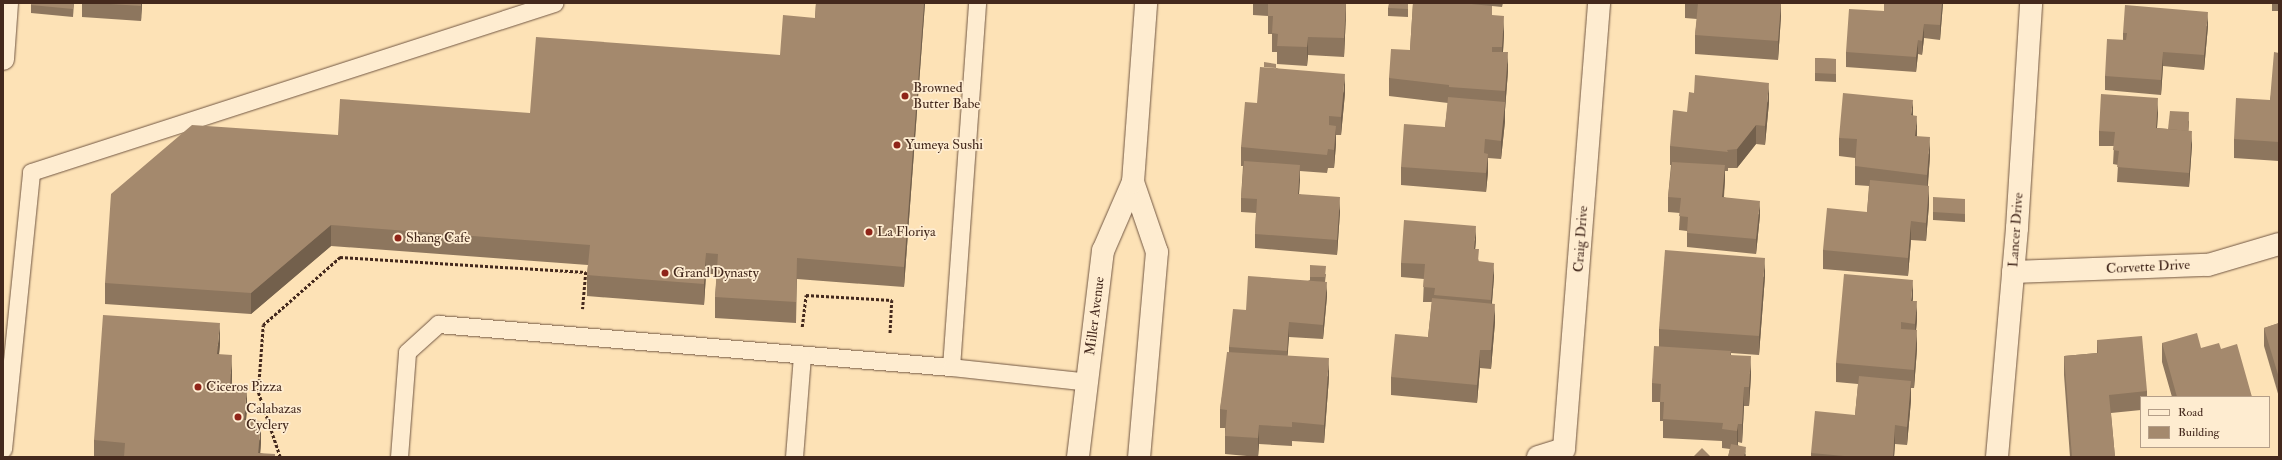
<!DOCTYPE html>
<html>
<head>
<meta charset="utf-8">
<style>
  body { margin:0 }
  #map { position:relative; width:2282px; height:460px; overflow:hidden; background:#fde2b6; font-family:"IM FELL Double Pica",serif }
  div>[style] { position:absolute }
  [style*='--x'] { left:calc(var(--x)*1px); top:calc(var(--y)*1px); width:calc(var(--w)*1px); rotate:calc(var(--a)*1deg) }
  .path>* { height:2.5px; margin-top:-1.25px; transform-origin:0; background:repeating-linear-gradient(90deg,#44291d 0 3px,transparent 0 5px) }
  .roads { filter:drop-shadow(0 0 1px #725743) drop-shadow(0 0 1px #725743) }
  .service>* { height:17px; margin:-8.5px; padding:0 8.5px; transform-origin:8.5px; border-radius:8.5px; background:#feecd0 }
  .minor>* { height:22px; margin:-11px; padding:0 11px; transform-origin:11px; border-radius:11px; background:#feecd0 }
  .secondary>* { height:22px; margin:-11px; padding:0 11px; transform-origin:11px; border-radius:11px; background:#feecd0 }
  .wall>* { inset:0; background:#8d765e }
  .shaded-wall>* { inset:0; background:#73604c }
  .building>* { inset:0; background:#a4896d }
  .dots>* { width:11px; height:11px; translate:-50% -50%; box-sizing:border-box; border:2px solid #feecd0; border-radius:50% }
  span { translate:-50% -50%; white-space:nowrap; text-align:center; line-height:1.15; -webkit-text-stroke:3.5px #feecd0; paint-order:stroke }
  .poi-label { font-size:14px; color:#44291d }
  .left { translate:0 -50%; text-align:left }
  .street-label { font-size:14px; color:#44291d }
  .frame { position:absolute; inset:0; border:4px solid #44291d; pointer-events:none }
  .legend { position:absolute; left:2140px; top:396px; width:130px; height:52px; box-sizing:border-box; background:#feecd0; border:1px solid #b49e88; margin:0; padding:5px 7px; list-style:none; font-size:12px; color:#44291d }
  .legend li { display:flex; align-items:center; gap:8px; height:20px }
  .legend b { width:20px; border:1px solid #b49e88 }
</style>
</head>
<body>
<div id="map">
  <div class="path">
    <div style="--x:802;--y:327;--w:32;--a:-83"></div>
    <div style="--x:806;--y:295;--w:86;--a:3.3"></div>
    <div style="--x:892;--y:300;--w:34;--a:93"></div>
    <div style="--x:280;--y:457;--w:69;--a:-108.7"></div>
    <div style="--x:258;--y:392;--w:67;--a:-85.7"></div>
    <div style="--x:263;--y:325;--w:103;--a:-41.4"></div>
    <div style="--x:340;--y:257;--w:246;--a:3.5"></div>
    <div style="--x:586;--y:272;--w:37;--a:95"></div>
  </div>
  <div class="roads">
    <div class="service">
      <div style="--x:951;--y:367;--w:365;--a:-85.9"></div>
      <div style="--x:3;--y:449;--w:278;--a:-84.2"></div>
      <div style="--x:31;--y:172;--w:550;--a:-17.91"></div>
      <div style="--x:399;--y:457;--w:105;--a:-85.6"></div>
      <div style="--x:407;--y:352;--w:42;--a:-42.1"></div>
      <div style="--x:438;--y:324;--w:515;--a:4.79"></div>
      <div style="--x:951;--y:367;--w:138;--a:6.2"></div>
      <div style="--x:794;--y:457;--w:101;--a:-85.5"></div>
    </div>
    <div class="minor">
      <div style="--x:3;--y:59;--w:56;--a:-85.9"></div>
      <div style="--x:2013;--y:272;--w:195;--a:-2.1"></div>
      <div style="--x:2208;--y:265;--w:74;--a:-16.5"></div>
      <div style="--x:1538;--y:457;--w:27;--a:-17"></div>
      <div style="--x:1564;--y:449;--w:447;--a:-85.5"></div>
      <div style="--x:1997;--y:457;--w:230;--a:-85"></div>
      <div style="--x:2017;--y:228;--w:225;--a:-86.4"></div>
    </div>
    <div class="secondary">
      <div style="--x:1133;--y:182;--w:74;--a:71.1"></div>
      <div style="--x:1157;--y:252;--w:206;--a:95"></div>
      <div style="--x:1078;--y:457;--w:208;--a:-83.1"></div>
      <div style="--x:1103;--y:251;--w:75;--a:-66.5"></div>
      <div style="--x:1133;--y:182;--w:179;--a:-85.8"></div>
    </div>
  </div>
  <div class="wall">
    <div style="clip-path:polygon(31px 3px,74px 3px,73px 17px,31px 13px)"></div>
    <div style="clip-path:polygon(82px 3px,142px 3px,141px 21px,82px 17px)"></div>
    <div style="clip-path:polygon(816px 3px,925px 3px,904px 287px,797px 279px,796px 323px,715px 318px,715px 297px,717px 274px,706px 274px,704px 305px,587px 296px,587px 275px,588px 265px,331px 246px,251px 314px,105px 304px,105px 283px,338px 135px,530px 113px,780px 55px,815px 18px)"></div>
    <div style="clip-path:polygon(1253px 3px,1346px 3px,1346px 14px,1344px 57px,1308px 55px,1307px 66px,1277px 64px,1277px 52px,1272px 52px,1272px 34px,1268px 34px,1268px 16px,1253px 15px)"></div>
    <div style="clip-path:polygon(1408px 3px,1408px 17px,1388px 16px,1388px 8px)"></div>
    <div style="clip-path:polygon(1413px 3px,1503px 3px,1502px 7px,1492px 6px,1492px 15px,1504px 35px,1503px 52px,1508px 71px,1505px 110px,1505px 121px,1501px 159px,1488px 158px,1488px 172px,1486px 192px,1401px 185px,1401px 167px,1445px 127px,1448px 103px,1389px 96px,1389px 78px,1410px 50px)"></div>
    <div style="clip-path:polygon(1685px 3px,1781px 3px,1781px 16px,1778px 60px,1695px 54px,1695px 35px,1697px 19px,1685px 18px)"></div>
    <div style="clip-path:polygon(1943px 3px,1940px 40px,1924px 38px,1922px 55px,1918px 54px,1916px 72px,1846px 67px,1846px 52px,1884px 11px)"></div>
    <div style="clip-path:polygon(2272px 3px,2279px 3px,2279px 11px,2272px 11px)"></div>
    <div style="clip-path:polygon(2208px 26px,2204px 70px,2163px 66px,2161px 95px,2105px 90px,2105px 76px,2123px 40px,2123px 33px)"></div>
    <div style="clip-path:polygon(2279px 53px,2279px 161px,2234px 158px,2234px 139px,2270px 100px)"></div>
    <div style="clip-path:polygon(1815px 58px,1836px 59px,1836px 82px,1815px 81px)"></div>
    <div style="clip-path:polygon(1276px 68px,1345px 93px,1341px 135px,1336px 135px,1336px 144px,1334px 168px,1328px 168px,1327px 173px,1300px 171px,1299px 194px,1340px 212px,1337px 255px,1255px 248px,1255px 234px,1256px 213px,1241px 212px,1241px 198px,1243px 166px,1241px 166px,1241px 147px)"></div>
    <div style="clip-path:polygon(1769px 102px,1765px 145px,1756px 144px,1737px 168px,1728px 168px,1728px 171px,1725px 171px,1725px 180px,1724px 197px,1760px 215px,1756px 254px,1687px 247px,1687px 231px,1679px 230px,1680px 213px,1668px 212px,1668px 197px,1671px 165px,1670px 165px,1670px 146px,1687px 112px)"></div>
    <div style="clip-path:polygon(2158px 113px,2157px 128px,2168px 129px,2189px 121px,2188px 131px,2192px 145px,2189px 187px,2117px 182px,2118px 165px,2113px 164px,2114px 146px,2099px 146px,2099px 131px)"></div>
    <div style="clip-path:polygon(1913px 115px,1917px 136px,1930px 156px,1928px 185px,1929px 204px,1926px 241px,1911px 240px,1908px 276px,1823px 269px,1823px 250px,1867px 212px,1869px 186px,1855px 185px,1855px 158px,1839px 156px,1839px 138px)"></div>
    <div style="clip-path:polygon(1965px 207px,1965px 222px,1933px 220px,1933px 212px)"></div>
    <div style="clip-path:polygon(1476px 240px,1475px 249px,1479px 262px,1494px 277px,1492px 303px,1495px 322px,1491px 369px,1480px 368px,1477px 403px,1391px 395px,1391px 377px,1428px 337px,1432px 302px,1423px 302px,1424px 279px,1401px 277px,1401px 263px)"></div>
    <div style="clip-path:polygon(1326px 274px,1325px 282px,1327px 296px,1323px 339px,1289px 337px,1287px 356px,1329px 377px,1324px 443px,1292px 441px,1292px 446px,1259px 444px,1258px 457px,1225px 454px,1225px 428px,1220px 428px,1220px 409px,1229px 353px,1229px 347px,1246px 310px,1310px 280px,1310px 277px)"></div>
    <div style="clip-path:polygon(1765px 276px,1759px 355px,1731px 353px,1731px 355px,1751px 375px,1749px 406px,1744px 406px,1742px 443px,1738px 442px,1738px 445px,1746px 455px,1745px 457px,1728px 457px,1730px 449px,1722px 448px,1722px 441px,1663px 438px,1663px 421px,1660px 421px,1660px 402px,1652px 402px,1652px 383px,1659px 346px,1659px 329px)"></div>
    <div style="clip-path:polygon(1913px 301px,1917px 320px,1916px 330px,1917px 349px,1914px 388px,1911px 388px,1911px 400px,1907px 445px,1895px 444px,1894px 457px,1811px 457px,1811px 453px,1855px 415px,1858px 384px,1836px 382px,1836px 363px)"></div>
    <div style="clip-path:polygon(2279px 323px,2279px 397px,2264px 346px,2264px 328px)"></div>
    <div style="clip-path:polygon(2097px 340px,2147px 391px,2147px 397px,2141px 397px,2141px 410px,2111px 413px,2115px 457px,2070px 457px,2064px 375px,2064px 356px,2097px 353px)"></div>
    <div style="clip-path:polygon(2162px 343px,2201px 348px,2221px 349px,2252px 397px,2172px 397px,2162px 362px)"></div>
    <div style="clip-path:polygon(220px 344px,219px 354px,232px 376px,232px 388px,247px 409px,246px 420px,261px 442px,260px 453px,275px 457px,94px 457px,94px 440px)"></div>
  </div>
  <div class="shaded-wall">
    <div style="clip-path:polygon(141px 3px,142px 3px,141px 21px)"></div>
    <div style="clip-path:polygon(924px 3px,925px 3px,904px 287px,904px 267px)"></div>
    <div style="clip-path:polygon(1346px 3px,1346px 14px,1344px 57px,1344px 38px)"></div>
    <div style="clip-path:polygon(1781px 3px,1781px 16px,1778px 60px,1778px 41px)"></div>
    <div style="clip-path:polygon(1942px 3px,1943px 3px,1940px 40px,1940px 25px)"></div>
    <div style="clip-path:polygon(2208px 12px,2208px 26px,2204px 70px,2204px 55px)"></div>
    <div style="clip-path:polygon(1504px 16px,1504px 35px,1502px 66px,1502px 47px)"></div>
    <div style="clip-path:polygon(1924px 24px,1924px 38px,1922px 55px,1922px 41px)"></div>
    <div style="clip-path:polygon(1308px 37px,1308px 55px,1307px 66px,1307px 47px)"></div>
    <div style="clip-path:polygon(1918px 40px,1918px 54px,1916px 72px,1916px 57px)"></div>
    <div style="clip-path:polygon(1508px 52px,1508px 71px,1505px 110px,1505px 91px)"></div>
    <div style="clip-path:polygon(2163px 52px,2163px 66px,2161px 95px,2161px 80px)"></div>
    <div style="clip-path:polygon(1345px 74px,1345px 93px,1341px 135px,1341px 117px)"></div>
    <div style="clip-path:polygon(1769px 83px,1769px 102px,1765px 145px,1765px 126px)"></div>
    <div style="clip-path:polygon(2158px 98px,2158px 113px,2156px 142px,2156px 128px)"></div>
    <div style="clip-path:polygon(1913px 100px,1913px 118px,1911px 115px)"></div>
    <div style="clip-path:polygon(1505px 102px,1505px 121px,1501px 159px,1501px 141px)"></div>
    <div style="clip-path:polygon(2189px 112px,2189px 121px,2188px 139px,2188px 131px)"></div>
    <div style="clip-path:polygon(1917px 116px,1917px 134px,1915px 154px,1915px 136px)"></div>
    <div style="clip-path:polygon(1756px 125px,1756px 144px,1737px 168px,1737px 149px)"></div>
    <div style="clip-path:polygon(1336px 126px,1336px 144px,1334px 168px,1334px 150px)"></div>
    <div style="clip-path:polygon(2192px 131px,2192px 145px,2189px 187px,2189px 173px)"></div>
    <div style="clip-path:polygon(1930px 137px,1930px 156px,1927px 193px,1927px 175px)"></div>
    <div style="clip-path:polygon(1488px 154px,1488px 172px,1486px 192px,1486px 173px)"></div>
    <div style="clip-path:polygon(1300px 165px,1300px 180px,1298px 208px,1298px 194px)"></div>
    <div style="clip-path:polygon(1725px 165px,1725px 180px,1722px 212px,1722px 197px)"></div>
    <div style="clip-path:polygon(1929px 186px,1929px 204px,1926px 241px,1926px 223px)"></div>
    <div style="clip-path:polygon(1340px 197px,1340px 212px,1337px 255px,1337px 240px)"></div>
    <div style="clip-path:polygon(1760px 201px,1760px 215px,1756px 254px,1756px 239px)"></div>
    <div style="clip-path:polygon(1911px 221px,1911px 240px,1908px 276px,1908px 258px)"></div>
    <div style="clip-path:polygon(331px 225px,331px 246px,251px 314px,251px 293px)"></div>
    <div style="clip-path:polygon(1476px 226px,1476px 240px,1474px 263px,1474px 249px)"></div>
    <div style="clip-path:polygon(706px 253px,706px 274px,704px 305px,704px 284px)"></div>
    <div style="clip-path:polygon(1765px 258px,1765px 276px,1759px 355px,1759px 336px)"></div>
    <div style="clip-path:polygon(1494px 263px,1494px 277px,1491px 314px,1491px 300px)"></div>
    <div style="clip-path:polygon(1913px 280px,1913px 299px,1911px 320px,1911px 301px)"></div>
    <div style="clip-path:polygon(1327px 282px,1327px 296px,1323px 339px,1323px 325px)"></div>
    <div style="clip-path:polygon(1917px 301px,1917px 320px,1915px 342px,1915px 324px)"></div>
    <div style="clip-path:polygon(1495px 304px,1495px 322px,1491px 369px,1491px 350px)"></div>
    <div style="clip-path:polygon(1289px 322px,1289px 337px,1287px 365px,1287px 351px)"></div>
    <div style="clip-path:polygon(220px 323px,220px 344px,217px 375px,217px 354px)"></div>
    <div style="clip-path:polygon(1917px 330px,1917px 349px,1914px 388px,1914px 370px)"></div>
    <div style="clip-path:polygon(1480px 350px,1480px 368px,1477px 403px,1477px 385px)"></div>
    <div style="clip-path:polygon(232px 355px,232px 376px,230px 408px,230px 387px)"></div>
    <div style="clip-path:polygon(1751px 356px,1751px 375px,1749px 406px,1749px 387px)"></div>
    <div style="clip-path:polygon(1329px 358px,1329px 377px,1324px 443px,1324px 425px)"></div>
    <div style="clip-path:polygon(1911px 381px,1911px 400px,1907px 445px,1907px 427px)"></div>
    <div style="clip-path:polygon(1744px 387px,1744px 406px,1742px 443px,1742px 424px)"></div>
    <div style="clip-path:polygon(247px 388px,247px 409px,244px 441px,244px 420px)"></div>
    <div style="clip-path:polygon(261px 421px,261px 442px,260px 457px,258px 457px)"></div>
    <div style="clip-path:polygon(1738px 424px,1738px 442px,1737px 450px,1737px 431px)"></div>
    <div style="clip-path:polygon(1259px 425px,1259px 444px,1258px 457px,1258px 438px)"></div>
    <div style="clip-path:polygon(1895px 425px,1895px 444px,1894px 457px,1893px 457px)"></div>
    <div style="clip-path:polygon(1746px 447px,1745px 457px,1744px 457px)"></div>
  </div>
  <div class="building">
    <div style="clip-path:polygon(31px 3px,74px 3px,73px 9px,31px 5px)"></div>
    <div style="clip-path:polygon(95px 3px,141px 3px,141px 6px)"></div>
    <div style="clip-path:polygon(816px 3px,924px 3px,904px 267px,797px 258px,796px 302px,715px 297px,718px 254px,706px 253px,704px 284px,587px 275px,590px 245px,331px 225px,251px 293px,105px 283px,111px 194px,192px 125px,338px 135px,340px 99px,530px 113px,536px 37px,780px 55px,783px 15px,815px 18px)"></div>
    <div style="clip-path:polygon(1268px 3px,1346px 3px,1344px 38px,1308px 37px,1307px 47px,1277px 46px,1278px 34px,1272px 33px,1273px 16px,1268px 16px)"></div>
    <div style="clip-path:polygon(1389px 3px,1408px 3px,1408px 9px,1388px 8px)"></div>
    <div style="clip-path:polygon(1413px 3px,1461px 3px,1492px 6px,1492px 15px,1504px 16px,1502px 47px,1492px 47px,1492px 52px,1508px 52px,1505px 91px,1449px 87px,1449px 85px,1389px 78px,1391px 49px,1410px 50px)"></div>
    <div style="clip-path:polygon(1698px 3px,1781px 3px,1778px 41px,1695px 35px)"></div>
    <div style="clip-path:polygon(1884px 3px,1942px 3px,1940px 25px,1924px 24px,1922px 41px,1918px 40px,1916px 57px,1846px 52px,1849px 9px,1884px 11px)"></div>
    <div style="clip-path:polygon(2125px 5px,2208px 12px,2204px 55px,2163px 52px,2161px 80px,2105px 76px,2107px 39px,2126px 40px,2127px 33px,2123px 33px)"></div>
    <div style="clip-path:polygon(2274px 52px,2279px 53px,2279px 142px,2234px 139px,2236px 98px,2270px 100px)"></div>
    <div style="clip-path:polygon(1815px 58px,1836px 59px,1836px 74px,1815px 73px)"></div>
    <div style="clip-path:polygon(1264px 62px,1276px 64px,1276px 68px,1264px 67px)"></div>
    <div style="clip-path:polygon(1260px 67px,1345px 74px,1341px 117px,1329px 116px,1329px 125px,1336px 126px,1334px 150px,1328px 149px,1327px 155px,1241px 147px,1245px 102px,1257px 103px)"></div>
    <div style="clip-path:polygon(1695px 75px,1769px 83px,1765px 126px,1756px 125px,1737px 149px,1727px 150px,1728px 152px,1670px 146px,1673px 110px,1687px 112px,1689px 92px,1694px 93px)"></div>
    <div style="clip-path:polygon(1843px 93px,1913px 100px,1911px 115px,1917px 116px,1915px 136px,1930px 137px,1927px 175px,1855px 166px,1857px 139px,1839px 138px)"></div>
    <div style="clip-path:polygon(2101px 94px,2158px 98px,2156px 128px,2192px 131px,2189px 173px,2117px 167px,2119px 151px,2113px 150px,2115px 132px,2099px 131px)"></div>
    <div style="clip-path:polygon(1448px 97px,1505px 102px,1501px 141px,1485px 139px,1484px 153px,1488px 154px,1486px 173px,1401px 167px,1404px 124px,1445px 127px)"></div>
    <div style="clip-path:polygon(2170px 111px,2189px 112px,2188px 131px,2168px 129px)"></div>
    <div style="clip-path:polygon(1244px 161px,1300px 165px,1298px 194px,1340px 197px,1337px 240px,1255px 234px,1257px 199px,1241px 198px)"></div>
    <div style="clip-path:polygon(1672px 162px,1725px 165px,1722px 197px,1760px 201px,1756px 239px,1687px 233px,1688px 217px,1679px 216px,1681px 198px,1668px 197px)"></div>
    <div style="clip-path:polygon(1870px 180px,1929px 186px,1926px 223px,1911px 221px,1908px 258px,1823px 250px,1827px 208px,1867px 212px)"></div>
    <div style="clip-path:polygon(1933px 197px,1965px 199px,1965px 214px,1933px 212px)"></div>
    <div style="clip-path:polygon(1404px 220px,1476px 226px,1474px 249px,1479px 249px,1478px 261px,1494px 263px,1491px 300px,1434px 295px,1435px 288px,1423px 287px,1425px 264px,1401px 263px)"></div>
    <div style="clip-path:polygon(1665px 250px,1765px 258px,1759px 336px,1659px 329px)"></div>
    <div style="clip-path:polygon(1310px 265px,1326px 266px,1325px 277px,1310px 277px)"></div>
    <div style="clip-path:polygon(1844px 274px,1913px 280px,1911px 301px,1917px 301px,1915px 324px,1901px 322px,1901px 329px,1917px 330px,1914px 370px,1836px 363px)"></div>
    <div style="clip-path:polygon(1248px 276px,1327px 282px,1323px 325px,1289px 322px,1287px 351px,1229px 347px,1233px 309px,1246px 310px)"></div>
    <div style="clip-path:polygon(1432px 298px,1495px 304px,1491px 350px,1480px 350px,1477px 385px,1391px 377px,1395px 334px,1428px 337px)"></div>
    <div style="clip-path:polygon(103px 315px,220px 323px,217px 354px,232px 355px,230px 387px,247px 388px,244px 420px,261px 421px,258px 453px,275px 454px,275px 457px,124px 457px,125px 443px,94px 440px)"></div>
    <div style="clip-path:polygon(2279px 323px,2279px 378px,2264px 328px)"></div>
    <div style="clip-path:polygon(2197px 333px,2201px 348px,2219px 343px,2221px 349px,2237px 344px,2252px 397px,2177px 397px,2162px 343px)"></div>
    <div style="clip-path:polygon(2142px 336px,2147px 391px,2109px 395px,2115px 457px,2072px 457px,2064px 356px,2098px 353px,2097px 340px)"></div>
    <div style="clip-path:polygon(1654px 346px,1731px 351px,1730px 355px,1751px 356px,1749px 387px,1744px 387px,1742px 424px,1738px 424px,1737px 431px,1722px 429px,1723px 423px,1663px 419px,1664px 402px,1660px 402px,1661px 384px,1652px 383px)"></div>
    <div style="clip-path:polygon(1227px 352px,1329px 358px,1324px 425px,1292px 422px,1292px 427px,1259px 425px,1258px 438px,1225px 436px,1227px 410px,1220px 409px)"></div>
    <div style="clip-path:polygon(1859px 376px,1911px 381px,1907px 427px,1895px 425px,1893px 457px,1855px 457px,1811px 453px,1815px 411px,1855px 415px)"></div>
    <div style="clip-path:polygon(1731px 444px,1746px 447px,1744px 457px,1728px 457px)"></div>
    <div style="clip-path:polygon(1702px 448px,1711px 457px,1693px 457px)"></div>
  </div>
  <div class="dots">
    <div style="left:905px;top:96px;background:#8f2418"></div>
    <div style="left:897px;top:145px;background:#8f2418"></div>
    <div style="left:869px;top:232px;background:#8f2418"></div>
    <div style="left:398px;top:238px;background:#8f2418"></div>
    <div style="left:665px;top:273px;background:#8f2418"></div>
    <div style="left:198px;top:387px;background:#8f2418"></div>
    <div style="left:238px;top:417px;background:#8f2418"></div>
  </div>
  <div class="poi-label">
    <span class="left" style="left:913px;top:96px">Browned<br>Butter Babe</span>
    <span class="left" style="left:905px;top:145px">Yumeya Sushi</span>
    <span class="left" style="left:877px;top:232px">La Floriya</span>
    <span class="left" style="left:406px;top:238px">Shang Cafe</span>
    <span class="left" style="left:673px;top:273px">Grand Dynasty</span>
    <span class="left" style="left:206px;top:387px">Ciceros Pizza</span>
    <span class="left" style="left:246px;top:417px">Calabazas<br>Cyclery</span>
  </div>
  <div class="street-label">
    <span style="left:2016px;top:230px;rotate:-86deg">Lancer Drive</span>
    <span style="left:1581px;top:239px;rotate:-86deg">Craig Drive</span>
    <span style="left:2148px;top:267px;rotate:-3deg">Corvette Drive</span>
    <span style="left:1095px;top:316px;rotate:-83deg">Miller Avenue</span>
  </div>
  <div class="frame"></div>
  <ul class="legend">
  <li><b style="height:5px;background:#feecd0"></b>Road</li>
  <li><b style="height:11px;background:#a4896d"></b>Building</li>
  </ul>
</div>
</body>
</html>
